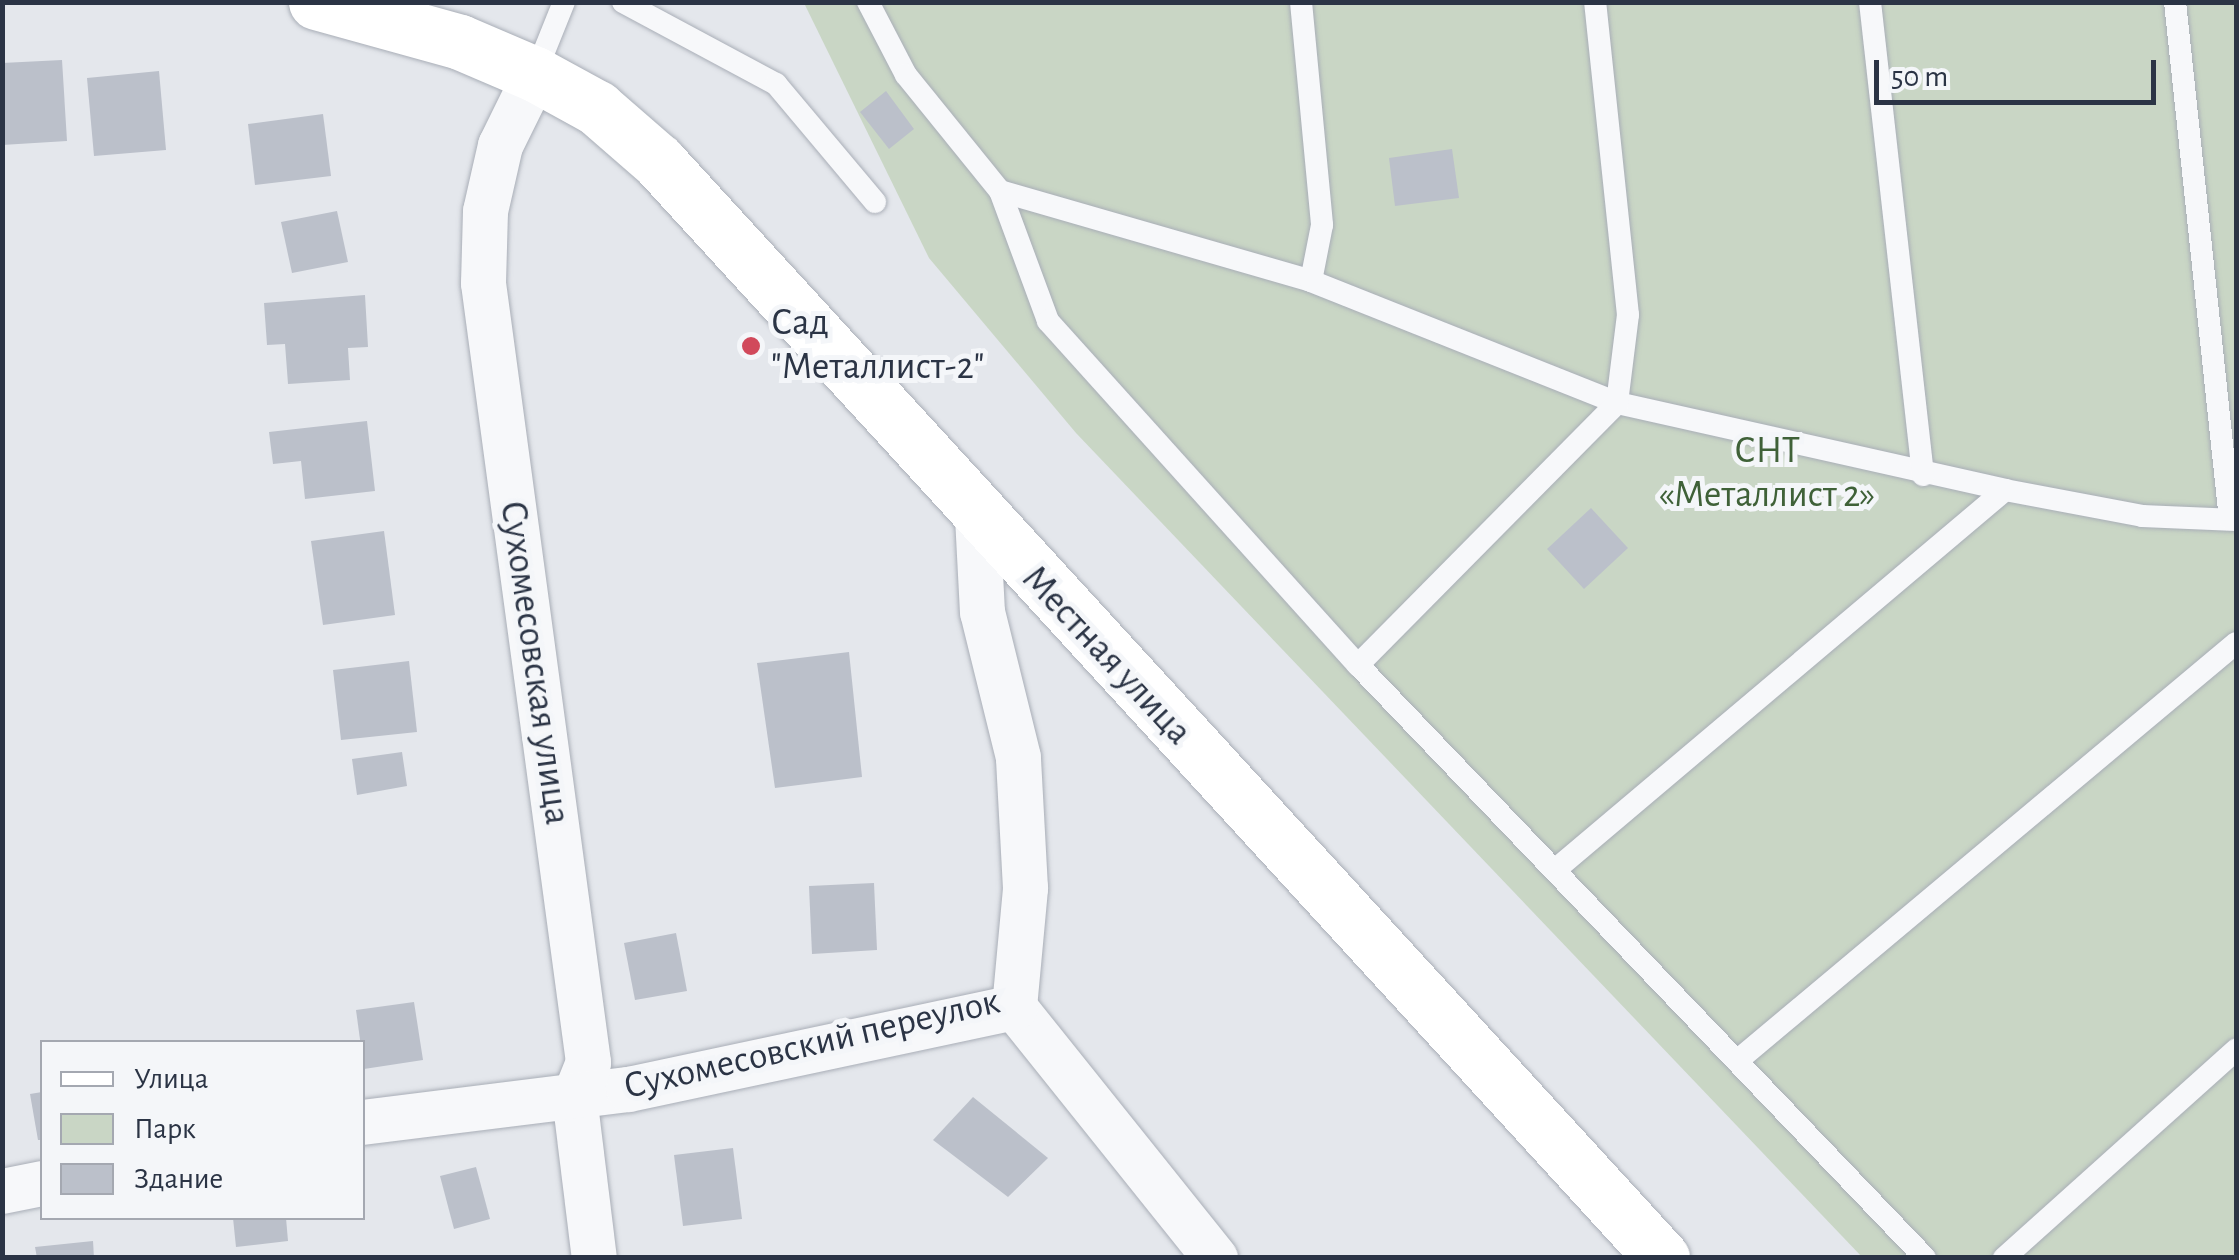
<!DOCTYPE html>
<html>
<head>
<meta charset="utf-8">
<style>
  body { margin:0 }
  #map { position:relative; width:2239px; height:1260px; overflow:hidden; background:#e4e7ec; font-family:"Alegreya Sans",sans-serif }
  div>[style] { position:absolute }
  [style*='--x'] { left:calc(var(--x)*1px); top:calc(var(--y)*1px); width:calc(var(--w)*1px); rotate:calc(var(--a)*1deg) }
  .green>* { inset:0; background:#c9d6c5 }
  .building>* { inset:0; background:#bbc0ca }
  .roads { filter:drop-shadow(0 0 2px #a9aeb7) drop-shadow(0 0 2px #a9aeb7) }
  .lane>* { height:22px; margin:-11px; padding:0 11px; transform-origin:11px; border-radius:11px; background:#f7f8fa }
  .street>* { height:45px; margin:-22.5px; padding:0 22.5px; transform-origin:22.5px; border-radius:22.5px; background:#f7f8fa }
  .secondary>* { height:55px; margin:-27.5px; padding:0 27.5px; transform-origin:27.5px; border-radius:27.5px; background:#fff }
  .dots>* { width:28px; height:28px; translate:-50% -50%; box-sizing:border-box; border:5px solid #f4f6f9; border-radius:50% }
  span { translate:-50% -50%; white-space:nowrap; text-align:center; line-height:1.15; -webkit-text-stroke:10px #f4f6f9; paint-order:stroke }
  .poi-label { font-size:38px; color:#2b3445 }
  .left { translate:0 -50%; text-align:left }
  .park-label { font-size:38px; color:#3f6138 }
  .street-label { font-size:38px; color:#2b3445 }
  .frame { position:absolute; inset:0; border:5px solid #2b3445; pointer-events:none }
  .legend { position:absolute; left:40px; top:1040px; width:325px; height:180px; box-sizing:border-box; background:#f4f6f9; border:2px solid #a4a8b1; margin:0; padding:12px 18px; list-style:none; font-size:30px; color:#2b3445 }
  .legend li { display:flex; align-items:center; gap:20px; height:50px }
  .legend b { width:50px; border:2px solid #a4a8b1 }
  .scale { position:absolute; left:1874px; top:60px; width:282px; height:45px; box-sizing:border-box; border:5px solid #2b3445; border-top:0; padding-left:12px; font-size:30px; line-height:35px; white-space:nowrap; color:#2b3445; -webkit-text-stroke:8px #f4f6f9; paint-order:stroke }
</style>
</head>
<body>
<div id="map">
  <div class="green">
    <div style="clip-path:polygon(804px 3px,2236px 3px,2236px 1257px,1862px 1257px,1076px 433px,929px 258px)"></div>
  </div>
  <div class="building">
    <div style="clip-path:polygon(62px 60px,67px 141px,2px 145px,2px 63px)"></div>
    <div style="clip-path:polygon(159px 71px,166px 150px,94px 156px,87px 78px)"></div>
    <div style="clip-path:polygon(886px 91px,914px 129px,889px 149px,860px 112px)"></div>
    <div style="clip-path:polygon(323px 114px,331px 176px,255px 185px,248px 124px)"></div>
    <div style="clip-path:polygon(1452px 149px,1459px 198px,1395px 206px,1389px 158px)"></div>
    <div style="clip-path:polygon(337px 211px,348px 262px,292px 273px,281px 222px)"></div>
    <div style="clip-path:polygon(365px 295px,368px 347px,348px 348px,350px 380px,288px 384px,285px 344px,267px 345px,264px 303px)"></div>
    <div style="clip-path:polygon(367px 421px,375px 491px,305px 499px,301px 461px,273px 464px,269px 432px)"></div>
    <div style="clip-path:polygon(1591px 508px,1628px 548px,1584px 589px,1547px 549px)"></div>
    <div style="clip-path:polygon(384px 531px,395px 615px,323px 625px,311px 541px)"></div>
    <div style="clip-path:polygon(849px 652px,862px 777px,775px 788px,757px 663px)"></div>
    <div style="clip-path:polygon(409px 661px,417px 732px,341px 740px,333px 670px)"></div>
    <div style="clip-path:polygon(402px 752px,407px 786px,357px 795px,352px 759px)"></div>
    <div style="clip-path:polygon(874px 883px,877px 950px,812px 954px,809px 886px)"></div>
    <div style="clip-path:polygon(676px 933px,687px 991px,635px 1000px,624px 943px)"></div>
    <div style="clip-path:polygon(414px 1002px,423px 1060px,364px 1069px,356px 1010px)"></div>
    <div style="clip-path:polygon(42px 1092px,42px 1140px,38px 1140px,30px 1094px)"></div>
    <div style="clip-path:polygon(973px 1097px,1048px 1158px,1008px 1197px,933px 1140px)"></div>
    <div style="clip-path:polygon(733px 1148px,742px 1219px,683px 1226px,674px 1155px)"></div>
    <div style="clip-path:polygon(476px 1167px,490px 1219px,454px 1229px,440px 1176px)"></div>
    <div style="clip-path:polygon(233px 1218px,286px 1218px,288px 1241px,236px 1247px)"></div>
    <div style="clip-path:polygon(93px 1241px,94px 1258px,37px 1258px,35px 1247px)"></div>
  </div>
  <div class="roads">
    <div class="lane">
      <div style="--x:623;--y:2;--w:174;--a:28.2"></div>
      <div style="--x:776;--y:84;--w:154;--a:50"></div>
      <div style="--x:868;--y:2;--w:82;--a:62.5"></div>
      <div style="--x:906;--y:75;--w:149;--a:51"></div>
      <div style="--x:1000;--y:191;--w:324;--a:16.1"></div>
      <div style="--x:1311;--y:281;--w:329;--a:21.7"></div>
      <div style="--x:1617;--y:403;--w:398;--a:12.6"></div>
      <div style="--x:2005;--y:490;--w:139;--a:10.7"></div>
      <div style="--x:2142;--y:516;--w:94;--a:2.4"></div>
      <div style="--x:1301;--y:2;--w:224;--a:84.6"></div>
      <div style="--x:1322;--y:225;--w:57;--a:101.1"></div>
      <div style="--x:1870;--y:2;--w:476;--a:83.6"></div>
      <div style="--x:2175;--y:2;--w:520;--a:83.93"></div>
      <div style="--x:535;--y:74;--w:78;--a:-68.1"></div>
      <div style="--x:1000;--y:191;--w:139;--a:69.7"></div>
      <div style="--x:1048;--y:321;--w:463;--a:48"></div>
      <div style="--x:1358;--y:665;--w:820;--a:46.28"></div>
      <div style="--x:1358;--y:665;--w:368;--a:-45.3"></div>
      <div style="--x:1617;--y:403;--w:89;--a:-82.9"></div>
      <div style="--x:1628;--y:315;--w:315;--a:-96"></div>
      <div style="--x:1555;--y:870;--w:589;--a:-40.18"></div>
      <div style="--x:1737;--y:1061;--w:651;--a:-39.95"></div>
      <div style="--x:2004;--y:1258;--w:312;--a:-41.9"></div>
    </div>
    <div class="street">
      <div style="--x:535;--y:74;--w:79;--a:116.2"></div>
      <div style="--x:500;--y:145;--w:68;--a:102.8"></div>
      <div style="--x:485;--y:211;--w:72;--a:91.6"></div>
      <div style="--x:483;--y:283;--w:786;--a:82.32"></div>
      <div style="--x:588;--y:1062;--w:37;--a:112"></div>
      <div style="--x:574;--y:1096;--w:163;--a:83"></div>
      <div style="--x:1014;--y:1007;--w:322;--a:51.3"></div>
      <div style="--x:362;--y:1122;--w:268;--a:-7.1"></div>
      <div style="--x:628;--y:1089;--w:395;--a:-12"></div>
      <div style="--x:1014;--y:1007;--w:120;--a:-84.7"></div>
      <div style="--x:1025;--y:888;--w:131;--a:-93.1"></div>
      <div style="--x:1018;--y:757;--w:149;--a:-103.9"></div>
      <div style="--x:982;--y:612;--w:97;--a:-93"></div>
      <div style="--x:2;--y:1191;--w:41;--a:-11.3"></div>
    </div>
    <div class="secondary">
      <div style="--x:316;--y:2;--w:149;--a:15.5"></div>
      <div style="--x:460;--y:42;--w:82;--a:23.1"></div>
      <div style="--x:535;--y:74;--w:71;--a:28.7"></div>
      <div style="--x:597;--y:108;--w:81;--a:41"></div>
      <div style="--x:658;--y:161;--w:1487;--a:47.53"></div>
    </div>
  </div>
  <div class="dots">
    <div style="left:751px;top:346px;background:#d1495b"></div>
  </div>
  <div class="poi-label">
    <span class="left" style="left:771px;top:346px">Сад<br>"Металлист-2"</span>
  </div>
  <div class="park-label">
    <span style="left:1767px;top:474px">СНТ<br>«Металлист 2»</span>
  </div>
  <div class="street-label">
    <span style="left:1106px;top:656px;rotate:47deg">Местная улица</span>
    <span style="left:534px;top:663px;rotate:82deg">Сухомесовская улица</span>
    <span style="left:812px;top:1045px;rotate:-13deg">Сухомесовский переулок</span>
  </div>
  <div class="frame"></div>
  <ul class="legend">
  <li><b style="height:12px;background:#fff"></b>Улица</li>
  <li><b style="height:28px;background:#c9d6c5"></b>Парк</li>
  <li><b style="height:28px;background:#bbc0ca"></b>Здание</li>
  </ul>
  <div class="scale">50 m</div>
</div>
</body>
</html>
